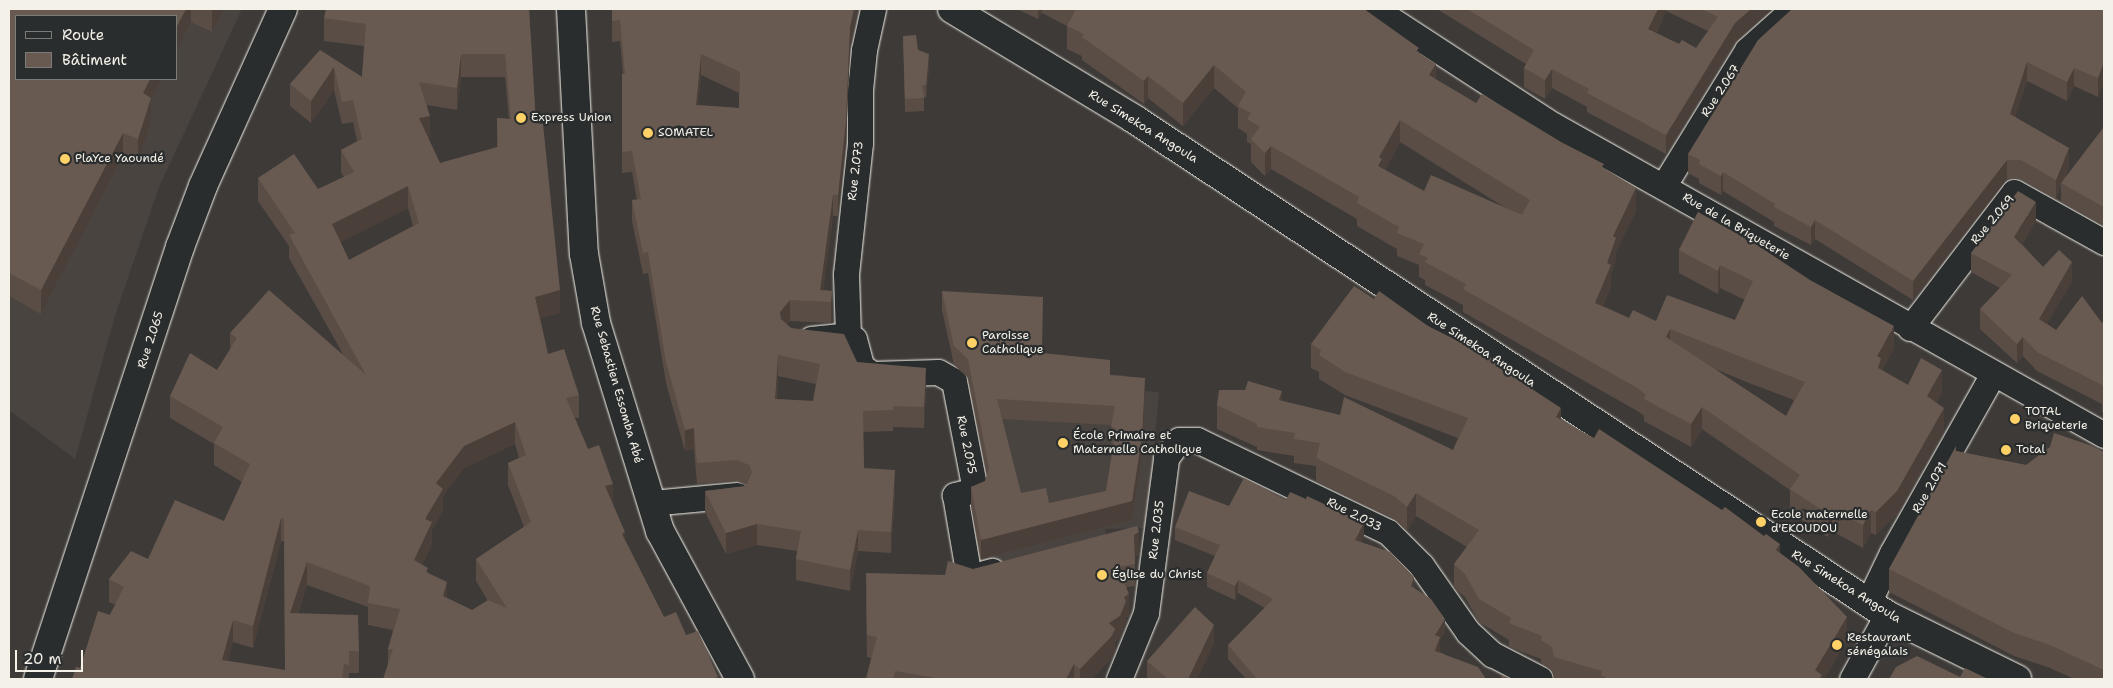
<!DOCTYPE html>
<html>
<head>
<meta charset="utf-8">
<style>
  body { margin:0 }
  #map { position:relative; width:2113px; height:688px; overflow:hidden; background:#3d3a38; font-family:"Shantell Sans",sans-serif }
  div>[style] { position:absolute }
  [style*='--x'] { left:calc(var(--x)*1px); top:calc(var(--y)*1px); width:calc(var(--w)*1px); rotate:calc(var(--a)*1deg) }
  .built>* { inset:0; background:#4a4440 }
  .roads { filter:drop-shadow(0 0 1px #f4f1e8) drop-shadow(0 0 1px #f4f1e8) }
  .street>* { height:25px; margin:-12.5px; padding:0 12.5px; transform-origin:12.5px; border-radius:12.5px; background:#2a2d2e }
  .secondary>* { height:28px; margin:-14px; padding:0 14px; transform-origin:14px; border-radius:14px; background:#2a2d2e }
  .wall>* { inset:0; background:#5a4d46 }
  .shaded-wall>* { inset:0; background:#4a3f39 }
  .building>* { inset:0; background:#695a51 }
  .dots>* { width:14px; height:14px; translate:-50% -50%; box-sizing:border-box; border:2px solid #2a2d2e; border-radius:50% }
  span { translate:-50% -50%; white-space:nowrap; text-align:center; line-height:1.15; -webkit-text-stroke:4.5px #2a2d2e; paint-order:stroke }
  .street-label { font-size:12px; color:#f4f1e8 }
  .poi-label { font-size:12px; color:#f4f1e8 }
  .left { translate:0 -50%; text-align:left }
  .frame { position:absolute; inset:0; border:10px solid #f4f1e8; pointer-events:none }
  .legend { position:absolute; left:15px; top:15px; width:162px; height:65px; box-sizing:border-box; background:#2a2d2e; border:1px solid #7b7b78; margin:0; padding:6px 9px; list-style:none; font-size:15px; color:#f4f1e8 }
  .legend li { display:flex; align-items:center; gap:10px; height:25px }
  .legend b { width:25px; border:1px solid #7b7b78 }
  .scale { position:absolute; left:15px; top:650px; width:68px; height:22px; box-sizing:border-box; border:2px solid #f4f1e8; border-top:0; padding-left:6px; font-size:15px; line-height:18px; white-space:nowrap; color:#f4f1e8; -webkit-text-stroke:4px #2a2d2e; paint-order:stroke }
</style>
</head>
<body>
<div id="map">
  <div class="built">
    <div style="clip-path:polygon(evenodd,9px 9px,242px 9px,159px 187px,115px 316px,75px 459px,9px 410px,9px 9px,16px 16px,176px 16px,176px 79px,16px 79px,16px 16px)"></div>
    <div style="clip-path:polygon(1046px 373px,1124px 375px,1123px 389px,1159px 392px,1147px 528px,1105px 529px,1106px 541px,974px 569px,958px 499px,982px 494px,959px 388px,988px 376px)"></div>
  </div>
  <div class="roads">
    <div class="street">
      <div style="--x:1375;--y:9;--w:212;--a:33.1"></div>
      <div style="--x:1553;--y:125;--w:632;--a:29.36"></div>
      <div style="--x:1664;--y:185;--w:158;--a:-58.4"></div>
      <div style="--x:1747;--y:50;--w:62;--a:-41.7"></div>
      <div style="--x:1910;--y:328;--w:171;--a:-52.6"></div>
      <div style="--x:2014;--y:192;--w:103;--a:29.1"></div>
      <div style="--x:848;--y:335;--w:61;--a:-91.9"></div>
      <div style="--x:846;--y:274;--w:132;--a:-83.9"></div>
      <div style="--x:860;--y:143;--w:53;--a:-90"></div>
      <div style="--x:860;--y:90;--w:40;--a:-84.3"></div>
      <div style="--x:864;--y:50;--w:42;--a:-77.6"></div>
      <div style="--x:811;--y:339;--w:37;--a:-6"></div>
      <div style="--x:848;--y:335;--w:7;--a:34"></div>
      <div style="--x:854;--y:339;--w:28;--a:75"></div>
      <div style="--x:861;--y:366;--w:14;--a:36"></div>
      <div style="--x:872;--y:374;--w:66;--a:-1.7"></div>
      <div style="--x:938;--y:372;--w:18;--a:29"></div>
      <div style="--x:954;--y:381;--w:111;--a:79.1"></div>
      <div style="--x:975;--y:490;--w:21;--a:166"></div>
      <div style="--x:955;--y:495;--w:83;--a:80.3"></div>
      <div style="--x:969;--y:577;--w:24;--a:-15"></div>
      <div style="--x:651;--y:503;--w:87;--a:-5.3"></div>
      <div style="--x:1868;--y:603;--w:55;--a:-64.4"></div>
      <div style="--x:1892;--y:553;--w:206;--a:-60.6"></div>
      <div style="--x:1119;--y:679;--w:71;--a:-67.8"></div>
      <div style="--x:1146;--y:613;--w:156;--a:-82.6"></div>
      <div style="--x:1166;--y:458;--w:22;--a:-54"></div>
      <div style="--x:1179;--y:440;--w:18;--a:0"></div>
      <div style="--x:1197;--y:440;--w:212;--a:25.7"></div>
      <div style="--x:1388;--y:532;--w:47;--a:45"></div>
      <div style="--x:1421;--y:565;--w:82;--a:55"></div>
      <div style="--x:1468;--y:632;--w:33;--a:43"></div>
      <div style="--x:1492;--y:654;--w:54;--a:27.5"></div>
      <div style="--x:1852;--y:679;--w:73;--a:-61.3"></div>
    </div>
    <div class="secondary">
      <div style="--x:571;--y:9;--w:245;--a:87"></div>
      <div style="--x:584;--y:254;--w:70;--a:80.1"></div>
      <div style="--x:596;--y:323;--w:218;--a:72.9"></div>
      <div style="--x:660;--y:531;--w:168;--a:61.6"></div>
      <div style="--x:952;--y:9;--w:213;--a:31.1"></div>
      <div style="--x:1134;--y:119;--w:902;--a:33.37"></div>
      <div style="--x:1887;--y:615;--w:145;--a:26.2"></div>
      <div style="--x:38;--y:679;--w:455;--a:-71.8"></div>
      <div style="--x:180;--y:247;--w:65;--a:-69.3"></div>
      <div style="--x:203;--y:186;--w:194;--a:-65.7"></div>
    </div>
  </div>
  <div class="wall">
    <div style="clip-path:polygon(9px 9px,224px 9px,212px 32px,191px 22px,176px 51px,176px 16px,16px 79px,162px 79px,151px 100px,151px 121px,138px 162px,123px 156px,41px 314px,9px 296px)"></div>
    <div style="clip-path:polygon(evenodd,529px 9px,536px 123px,560px 313px,540px 318px,548px 354px,579px 395px,579px 418px,575px 418px,588px 449px,613px 505px,625px 540px,664px 617px,686px 635px,718px 679px,388px 665px,388px 649px,393px 630px,368px 625px,368px 607px,307px 585px,298px 613px,359px 651px,359px 673px,349px 673px,349px 679px,72px 679px,80px 668px,115px 605px,109px 602px,109px 579px,148px 559px,224px 521px,242px 482px,214px 465px,214px 444px,170px 418px,170px 396px,217px 370px,230px 350px,230px 333px,343px 354px,289px 258px,289px 246px,258px 201px,258px 178px,318px 189px,344px 177px,341px 172px,341px 150px,357px 141px,353px 122px,342px 124px,334px 90px,311px 123px,290px 106px,290px 84px,320px 50px,362px 77px,364px 46px,324px 41px,324px 18px,529px 9px,461px 77px,505px 77px,509px 119px,497px 118px,497px 147px,440px 163px,428px 138px,430px 138px,427px 105px,457px 110px,461px 77px,529px 9px,408px 208px,413px 226px,349px 260px,340px 242px,408px 208px,529px 9px,515px 444px,519px 458px,508px 463px,508px 485px,524px 527px,476px 559px,476px 581px,488px 601px,472px 610px,447px 598px,422px 565px,432px 544px,432px 530px,443px 511px,443px 496px,464px 468px,515px 444px,529px 9px,281px 541px,284px 541px,285px 670px,228px 661px,233px 642px,253px 648px,281px 541px)"></div>
    <div style="clip-path:polygon(evenodd,612px 9px,858px 9px,850px 48px,846px 142px,838px 216px,833px 216px,823px 290px,832px 291px,832px 312px,831px 323px,790px 321px,787px 325px,791px 328px,857px 362px,926px 389px,924px 428px,893px 427px,893px 431px,863px 432px,864px 468px,895px 491px,891px 553px,858px 551px,850px 591px,796px 580px,796px 559px,797px 551px,757px 545px,726px 554px,705px 512px,705px 491px,746px 486px,746px 485px,737px 481px,697px 484px,694px 449px,685px 451px,666px 383px,648px 273px,643px 274px,632px 221px,632px 200px,637px 200px,632px 172px,622px 173px,622px 74px,623px 74px,620px 41px,612px 42px,612px 9px,701px 75px,739px 93px,739px 108px,698px 105px,701px 75px,612px 9px,778px 376px,816px 384px,813px 401px,777px 399px,778px 376px)"></div>
    <div style="clip-path:polygon(evenodd,1017px 9px,1364px 9px,1419px 52px,1436px 80px,1476px 103px,1604px 169px,1636px 211px,1616px 252px,1616px 260px,1611px 274px,1611px 287px,1603px 306px,1629px 318px,1656px 321px,1735px 320px,1745px 300px,1720px 288px,1718px 294px,1679px 273px,1679px 250px,1698px 212px,1894px 348px,1882px 370px,1908px 385px,1942px 392px,1936px 403px,1944px 431px,1897px 514px,1876px 535px,1871px 533px,1863px 548px,1832px 531px,1828px 537px,1790px 512px,1790px 490px,1702px 429px,1691px 447px,1644px 421px,1644px 416px,1639px 412px,1463px 312px,1463px 305px,1425px 285px,1425px 280px,1419px 277px,1419px 265px,1397px 256px,1397px 249px,1357px 226px,1357px 219px,1271px 169px,1265px 176px,1251px 162px,1251px 144px,1247px 142px,1247px 134px,1238px 128px,1238px 108px,1214px 88px,1183px 126px,1148px 98px,1144px 104px,1082px 60px,1082px 56px,1067px 49px,1067px 26px,1042px 13px,1038px 19px,1017px 9px,1400px 142px,1504px 207px,1424px 191px,1385px 170px,1400px 142px,1017px 9px,1715px 369px,1749px 383px,1794px 400px,1786px 416px,1715px 369px)"></div>
    <div style="clip-path:polygon(evenodd,1437px 9px,1772px 9px,1735px 42px,1666px 154px,1587px 112px,1587px 107px,1552px 88px,1545px 99px,1524px 87px,1524px 68px,1526px 64px,1437px 9px,1666px 11px,1708px 31px,1696px 48px,1679px 44px,1656px 33px,1666px 11px)"></div>
    <div style="clip-path:polygon(2104px 9px,2104px 81px,2098px 97px,2074px 86px,2067px 101px,2027px 81px,2015px 117px,2069px 167px,2064px 180px,2104px 127px,2104px 226px,2061px 202px,2061px 185px,2056px 199px,2021px 179px,2007px 179px,1913px 300px,1815px 239px,1811px 245px,1774px 226px,1774px 222px,1723px 191px,1721px 195px,1699px 183px,1699px 179px,1688px 173px,1688px 154px)"></div>
    <div style="clip-path:polygon(903px 36px,918px 50px,929px 67px,926px 98px,924px 97px,924px 111px,905px 112px)"></div>
    <div style="clip-path:polygon(2036px 221px,2022px 244px,2043px 267px,2072px 281px,2047px 324px,2056px 330px,2102px 323px,2104px 321px,2104px 414px,2102px 412px,2102px 404px,2037px 371px,2023px 356px,2017px 363px,1980px 329px,1980px 309px,2000px 288px,1971px 272px,1971px 253px)"></div>
    <div style="clip-path:polygon(evenodd,942px 291px,1042px 353px,1110px 375px,1145px 397px,1142px 456px,1132px 520px,981px 559px,971px 506px,971px 487px,985px 481px,987px 476px,968px 378px,954px 365px,942px 310px,942px 291px,1002px 419px,1112px 425px,1111px 446px,1113px 447px,1106px 491px,1049px 503px,1021px 493px,1002px 419px)"></div>
    <div style="clip-path:polygon(1374px 299px,1428px 326px,1514px 377px,1561px 420px,1780px 553px,1847px 640px,1824px 679px,1554px 679px,1552px 671px,1541px 663px,1541px 659px,1509px 647px,1509px 640px,1479px 622px,1465px 597px,1454px 588px,1454px 564px,1467px 547px,1416px 516px,1407px 531px,1394px 519px,1316px 481px,1316px 466px,1294px 463px,1294px 456px,1257px 450px,1257px 447px,1217px 429px,1217px 405px,1282px 401px,1453px 450px,1458px 438px,1345px 395px,1319px 379px,1319px 372px,1311px 368px,1311px 344px)"></div>
    <div style="clip-path:polygon(1956px 451px,2026px 465px,2104px 452px,2104px 679px,2074px 679px,2050px 668px,2014px 656px,1889px 592px,1889px 569px)"></div>
    <div style="clip-path:polygon(1286px 500px,1364px 536px,1361px 542px,1414px 588px,1445px 632px,1440px 640px,1440px 652px,1486px 679px,1246px 679px,1228px 659px,1228px 645px,1265px 608px,1238px 593px,1235px 600px,1207px 587px,1207px 573px,1215px 556px,1175px 540px,1175px 527px,1229px 506px)"></div>
    <div style="clip-path:polygon(1139px 554px,1135px 557px,1135px 586px,1127px 587px,1129px 616px,1126px 617px,1126px 623px,1120px 638px,1115px 642px,1115px 651px,1111px 659px,1092px 679px,866px 679px,871px 658px,867px 657px,866px 595px,945px 575px,973px 569px)"></div>
    <div style="clip-path:polygon(1214px 643px,1197px 679px,1147px 679px,1147px 661px)"></div>
  </div>
  <div class="shaded-wall">
    <div style="clip-path:polygon(186px 9px,191px 9px,191px 22px,176px 51px,176px 28px)"></div>
    <div style="clip-path:polygon(212px 9px,224px 9px,212px 32px)"></div>
    <div style="clip-path:polygon(854px 9px,858px 9px,850px 48px,846px 142px,838px 216px,838px 195px,850px 27px)"></div>
    <div style="clip-path:polygon(1038px 9px,1042px 9px,1042px 13px,1038px 19px)"></div>
    <div style="clip-path:polygon(1658px 9px,1666px 9px,1666px 11px,1648px 48px,1648px 29px)"></div>
    <div style="clip-path:polygon(1751px 9px,1772px 9px,1735px 42px,1666px 154px,1666px 135px,1735px 23px)"></div>
    <div style="clip-path:polygon(461px 54px,461px 77px,457px 110px,457px 88px)"></div>
    <div style="clip-path:polygon(701px 54px,701px 75px,696px 126px,696px 105px)"></div>
    <div style="clip-path:polygon(929px 54px,929px 67px,926px 98px,926px 85px)"></div>
    <div style="clip-path:polygon(2027px 62px,2027px 81px,2010px 133px,2010px 114px)"></div>
    <div style="clip-path:polygon(2104px 62px,2104px 81px,2098px 97px,2098px 78px)"></div>
    <div style="clip-path:polygon(1436px 64px,1436px 86px,1429px 75px)"></div>
    <div style="clip-path:polygon(1214px 65px,1214px 88px,1183px 126px,1183px 103px)"></div>
    <div style="clip-path:polygon(334px 67px,334px 90px,311px 123px,311px 101px)"></div>
    <div style="clip-path:polygon(2074px 68px,2074px 86px,2067px 101px,2067px 82px)"></div>
    <div style="clip-path:polygon(1552px 69px,1552px 88px,1545px 99px,1545px 80px)"></div>
    <div style="clip-path:polygon(1148px 76px,1148px 98px,1144px 104px,1144px 81px)"></div>
    <div style="clip-path:polygon(150px 79px,162px 79px,151px 100px,151px 121px,138px 162px,138px 139px,143px 93px)"></div>
    <div style="clip-path:polygon(430px 116px,430px 138px,419px 141px,419px 118px)"></div>
    <div style="clip-path:polygon(1400px 120px,1400px 142px,1382px 175px,1378px 166px,1379px 157px)"></div>
    <div style="clip-path:polygon(123px 133px,123px 156px,41px 314px,41px 290px)"></div>
    <div style="clip-path:polygon(1271px 146px,1271px 169px,1265px 176px,1265px 153px)"></div>
    <div style="clip-path:polygon(2069px 148px,2069px 167px,2062px 183px,2061px 183px,2061px 185px,2056px 199px,2056px 180px)"></div>
    <div style="clip-path:polygon(2007px 160px,2007px 179px,1913px 300px,1913px 281px)"></div>
    <div style="clip-path:polygon(1723px 172px,1723px 191px,1721px 195px,1721px 176px)"></div>
    <div style="clip-path:polygon(408px 186px,408px 208px,332px 246px,332px 224px)"></div>
    <div style="clip-path:polygon(1636px 188px,1636px 211px,1616px 252px,1616px 260px,1611px 274px,1611px 287px,1595px 326px,1595px 303px,1607px 263px,1613px 236px)"></div>
    <div style="clip-path:polygon(833px 195px,833px 216px,822px 301px,820px 290px)"></div>
    <div style="clip-path:polygon(2036px 202px,2036px 221px,2014px 256px,2014px 237px)"></div>
    <div style="clip-path:polygon(1815px 220px,1815px 239px,1811px 245px,1811px 227px)"></div>
    <div style="clip-path:polygon(2072px 262px,2072px 281px,2039px 338px,2039px 319px)"></div>
    <div style="clip-path:polygon(1720px 265px,1720px 288px,1718px 294px,1718px 271px)"></div>
    <div style="clip-path:polygon(560px 290px,560px 313px,535px 319px,535px 297px)"></div>
    <div style="clip-path:polygon(832px 291px,832px 312px,831px 323px,831px 302px)"></div>
    <div style="clip-path:polygon(790px 300px,790px 321px,780px 333px,780px 312px)"></div>
    <div style="clip-path:polygon(1894px 326px,1894px 348px,1881px 372px,1878px 391px,1877px 356px)"></div>
    <div style="clip-path:polygon(1670px 329px,1670px 352px,1666px 337px)"></div>
    <div style="clip-path:polygon(2023px 337px,2023px 356px,2017px 363px,2017px 344px)"></div>
    <div style="clip-path:polygon(778px 355px,778px 376px,775px 420px,775px 399px)"></div>
    <div style="clip-path:polygon(926px 368px,926px 389px,924px 428px,924px 407px)"></div>
    <div style="clip-path:polygon(1942px 370px,1942px 392px,1927px 419px,1927px 396px)"></div>
    <div style="clip-path:polygon(1145px 378px,1145px 397px,1142px 456px,1132px 520px,981px 559px,981px 540px,1132px 501px)"></div>
    <div style="clip-path:polygon(1282px 391px,1282px 415px,1279px 400px)"></div>
    <div style="clip-path:polygon(1702px 407px,1702px 429px,1691px 447px,1691px 424px)"></div>
    <div style="clip-path:polygon(1561px 408px,1561px 432px,1556px 417px)"></div>
    <div style="clip-path:polygon(1944px 408px,1944px 431px,1897px 514px,1876px 535px,1876px 512px)"></div>
    <div style="clip-path:polygon(515px 422px,515px 444px,464px 468px,443px 496px,443px 511px,432px 530px,432px 544px,414px 583px,414px 560px,436px 483px,464px 446px)"></div>
    <div style="clip-path:polygon(694px 428px,694px 449px,685px 451px,685px 430px)"></div>
    <div style="clip-path:polygon(895px 470px,895px 491px,891px 553px,891px 532px)"></div>
    <div style="clip-path:polygon(613px 484px,613px 506px,605px 486px)"></div>
    <div style="clip-path:polygon(1416px 493px,1416px 516px,1407px 531px,1407px 507px)"></div>
    <div style="clip-path:polygon(1832px 509px,1832px 531px,1828px 537px,1828px 514px)"></div>
    <div style="clip-path:polygon(1871px 510px,1871px 533px,1863px 548px,1863px 525px)"></div>
    <div style="clip-path:polygon(281px 518px,281px 541px,253px 648px,253px 626px)"></div>
    <div style="clip-path:polygon(1364px 523px,1364px 536px,1355px 554px,1355px 540px)"></div>
    <div style="clip-path:polygon(757px 524px,757px 545px,726px 554px,726px 533px)"></div>
    <div style="clip-path:polygon(858px 530px,858px 551px,850px 591px,850px 570px)"></div>
    <div style="clip-path:polygon(625px 532px,625px 555px,622px 534px)"></div>
    <div style="clip-path:polygon(1139px 532px,1139px 554px,1134px 557px,1134px 535px)"></div>
    <div style="clip-path:polygon(1780px 544px,1780px 567px,1776px 550px)"></div>
    <div style="clip-path:polygon(307px 562px,307px 585px,290px 635px,290px 613px)"></div>
    <div style="clip-path:polygon(1414px 577px,1414px 590px,1411px 586px)"></div>
    <div style="clip-path:polygon(1238px 580px,1238px 593px,1235px 600px,1235px 586px)"></div>
    <div style="clip-path:polygon(447px 582px,447px 604px,443px 596px)"></div>
    <div style="clip-path:polygon(1129px 594px,1129px 616px,1126px 617px,1126px 623px,1120px 638px,1115px 642px,1115px 651px,1111px 659px,1092px 679px,1080px 679px,1080px 669px,1124px 597px)"></div>
    <div style="clip-path:polygon(1847px 617px,1847px 640px,1824px 679px,1815px 679px,1815px 670px)"></div>
    <div style="clip-path:polygon(1445px 619px,1445px 632px,1440px 640px,1440px 651px,1435px 664px,1435px 635px)"></div>
    <div style="clip-path:polygon(233px 620px,233px 642px,223px 679px,222px 660px)"></div>
    <div style="clip-path:polygon(1214px 625px,1214px 643px,1197px 679px,1188px 679px)"></div>
    <div style="clip-path:polygon(1074px 664px,1074px 679px,1066px 679px)"></div>
  </div>
  <div class="building">
    <div style="clip-path:polygon(9px 9px,186px 9px,176px 28px,176px 16px,16px 16px,16px 79px,150px 79px,143px 93px,151px 98px,138px 139px,123px 133px,41px 290px,9px 273px)"></div>
    <div style="clip-path:polygon(evenodd,326px 9px,529px 9px,536px 123px,543px 124px,560px 290px,535px 297px,548px 354px,564px 349px,579px 395px,566px 398px,588px 449px,599px 445px,613px 484px,605px 486px,625px 532px,622px 534px,664px 617px,676px 612px,686px 635px,698px 631px,718px 677px,713px 679px,383px 679px,393px 649px,388px 649px,400px 609px,368px 603px,370px 586px,307px 562px,290px 613px,358px 615px,359px 651px,349px 651px,349px 665px,344px 664px,342px 679px,72px 679px,76px 667px,80px 668px,98px 611px,110px 615px,124px 587px,109px 579px,131px 551px,148px 559px,175px 500px,224px 521px,250px 464px,214px 443px,223px 427px,170px 396px,190px 353px,217px 370px,237px 338px,230px 333px,269px 290px,366px 375px,289px 235px,295px 233px,258px 178px,294px 154px,318px 189px,354px 172px,341px 150px,362px 139px,353px 100px,342px 102px,334px 67px,311px 101px,290px 84px,320px 50px,362px 77px,366px 24px,324px 18px,326px 9px,461px 54px,505px 54px,511px 119px,497px 118px,498px 147px,440px 163px,419px 118px,430px 116px,419px 82px,457px 88px,461px 54px,326px 9px,408px 186px,419px 223px,349px 260px,332px 224px,408px 186px,326px 9px,515px 422px,526px 455px,508px 463px,531px 522px,476px 559px,507px 608px,488px 600px,472px 610px,443px 596px,447px 582px,426px 572px,428px 568px,414px 560px,432px 522px,425px 519px,443px 489px,436px 483px,464px 446px,515px 422px,326px 9px,281px 518px,284px 519px,285px 670px,222px 660px,233px 620px,253px 626px,281px 518px)"></div>
    <div style="clip-path:polygon(evenodd,612px 9px,854px 9px,850px 27px,846px 121px,838px 195px,833px 195px,820px 290px,832px 291px,831px 302px,790px 300px,780px 312px,781px 319px,791px 328px,844px 334px,857px 362px,926px 368px,924px 407px,893px 406px,893px 410px,863px 411px,864px 468px,895px 470px,891px 532px,858px 530px,850px 570px,796px 559px,801px 531px,757px 524px,726px 533px,705px 491px,746px 486px,752px 472px,749px 465px,737px 460px,697px 463px,694px 428px,685px 430px,666px 362px,648px 252px,643px 253px,632px 200px,641px 199px,632px 151px,622px 152px,622px 74px,625px 74px,620px 20px,612px 21px,612px 9px,701px 54px,740px 72px,739px 108px,696px 105px,701px 54px,612px 9px,778px 355px,820px 364px,813px 401px,775px 399px,778px 355px)"></div>
    <div style="clip-path:polygon(evenodd,1076px 9px,1364px 9px,1419px 48px,1416px 51px,1436px 64px,1429px 75px,1476px 103px,1482px 94px,1561px 142px,1604px 164px,1602px 167px,1636px 188px,1613px 236px,1616px 238px,1607px 263px,1611px 265px,1595px 303px,1629px 318px,1633px 310px,1656px 321px,1667px 295px,1735px 320px,1753px 281px,1720px 265px,1718px 271px,1679px 250px,1698px 212px,1754px 243px,1810px 280px,1894px 326px,1877px 356px,1881px 358px,1878px 368px,1908px 385px,1921px 358px,1942px 370px,1927px 396px,1944px 408px,1897px 491px,1876px 512px,1871px 510px,1863px 525px,1832px 509px,1828px 514px,1790px 489px,1800px 475px,1702px 407px,1691px 424px,1644px 399px,1646px 395px,1639px 389px,1463px 289px,1466px 284px,1425px 262px,1428px 258px,1419px 254px,1424px 244px,1397px 233px,1399px 227px,1357px 203px,1359px 197px,1271px 146px,1265px 153px,1251px 139px,1260px 127px,1247px 119px,1251px 113px,1238px 106px,1246px 92px,1214px 65px,1183px 103px,1148px 76px,1144px 81px,1082px 37px,1084px 34px,1067px 26px,1076px 9px,1400px 120px,1530px 200px,1522px 215px,1431px 175px,1424px 191px,1378px 166px,1382px 159px,1379px 157px,1400px 120px,1076px 9px,1670px 329px,1805px 382px,1786px 416px,1666px 337px,1670px 329px)"></div>
    <div style="clip-path:polygon(1467px 9px,1658px 9px,1648px 29px,1679px 44px,1682px 40px,1696px 48px,1718px 17px,1701px 9px,1751px 9px,1735px 23px,1666px 135px,1587px 93px,1589px 89px,1552px 69px,1545px 80px,1524px 68px,1534px 50px)"></div>
    <div style="clip-path:polygon(1792px 9px,2104px 9px,2104px 62px,2098px 78px,2074px 68px,2067px 82px,2027px 62px,2010px 114px,2069px 148px,2056px 180px,2021px 160px,2007px 160px,1913px 281px,1815px 220px,1811px 227px,1774px 207px,1775px 204px,1723px 172px,1721px 176px,1699px 164px,1700px 160px,1688px 154px,1758px 40px)"></div>
    <div style="clip-path:polygon(916px 35px,918px 50px,929px 54px,926px 85px,922px 85px,924px 98px,905px 99px,903px 36px)"></div>
    <div style="clip-path:polygon(2104px 127px,2104px 207px,2061px 183px)"></div>
    <div style="clip-path:polygon(2018px 191px,2036px 202px,2014px 237px,2043px 267px,2059px 250px,2072px 262px,2039px 319px,2056px 330px,2082px 296px,2102px 323px,2104px 321px,2104px 386px,2037px 352px,2023px 337px,2017px 344px,1980px 309px,2012px 275px,1971px 253px)"></div>
    <div style="clip-path:polygon(1354px 286px,1374px 299px,1379px 291px,1428px 326px,1490px 357px,1514px 373px,1512px 376px,1561px 408px,1556px 417px,1594px 438px,1599px 429px,1722px 510px,1725px 507px,1764px 536px,1766px 534px,1780px 544px,1776px 550px,1799px 567px,1847px 617px,1815px 670px,1822px 675px,1819px 679px,1609px 679px,1601px 675px,1602px 671px,1554px 657px,1552px 647px,1541px 640px,1542px 636px,1509px 623px,1511px 618px,1479px 599px,1465px 574px,1454px 564px,1479px 530px,1416px 493px,1407px 507px,1394px 496px,1316px 458px,1320px 443px,1294px 439px,1295px 433px,1257px 427px,1257px 424px,1217px 405px,1219px 390px,1245px 390px,1248px 381px,1282px 391px,1279px 400px,1340px 415px,1344px 397px,1453px 450px,1468px 418px,1345px 372px,1319px 355px,1321px 350px,1311px 344px)"></div>
    <div style="clip-path:polygon(evenodd,942px 291px,1043px 297px,1042px 353px,1110px 360px,1110px 375px,1145px 378px,1142px 437px,1132px 501px,981px 540px,971px 487px,985px 481px,989px 468px,968px 359px,954px 346px,942px 291px,997px 399px,1115px 406px,1111px 427px,1116px 428px,1106px 491px,1049px 503px,1046px 488px,1021px 493px,997px 399px)"></div>
    <div style="clip-path:polygon(2054px 433px,2092px 446px,2104px 452px,2104px 670px,2050px 645px,2014px 633px,1889px 569px,1956px 446px,1956px 451px,2026px 465px,2050px 447px)"></div>
    <div style="clip-path:polygon(1244px 478px,1286px 500px,1290px 492px,1306px 499px,1307px 496px,1364px 523px,1355px 540px,1390px 552px,1414px 577px,1411px 586px,1431px 599px,1445px 619px,1435px 635px,1440px 637px,1435px 651px,1478px 667px,1486px 679px,1257px 679px,1228px 645px,1273px 599px,1238px 580px,1235px 586px,1207px 573px,1220px 545px,1175px 527px,1189px 491px,1229px 506px)"></div>
    <div style="clip-path:polygon(1137px 526px,1139px 532px,1134px 535px,1135px 564px,1117px 567px,1129px 594px,1124px 597px,1126px 601px,1120px 616px,1109px 623px,1115px 629px,1111px 637px,1080px 669px,1074px 664px,1066px 679px,936px 679px,936px 678px,895px 671px,893px 679px,866px 679px,877px 637px,867px 635px,866px 573px,945px 575px,948px 561px,973px 569px)"></div>
    <div style="clip-path:polygon(1195px 607px,1214px 625px,1188px 679px,1168px 679px,1147px 661px)"></div>
    <div style="clip-path:polygon(1917px 656px,1960px 677px,1965px 668px,1988px 679px,1889px 679px,1896px 667px)"></div>
    <div style="clip-path:polygon(1501px 675px,1512px 679px,1502px 679px)"></div>
  </div>
  <div class="dots">
    <div style="left:521px;top:118px;background:#ffd166"></div>
    <div style="left:648px;top:133px;background:#ffd166"></div>
    <div style="left:65px;top:159px;background:#ffd166"></div>
    <div style="left:972px;top:343px;background:#ffd166"></div>
    <div style="left:2015px;top:419px;background:#ffd166"></div>
    <div style="left:1063px;top:443px;background:#ffd166"></div>
    <div style="left:2006px;top:450px;background:#ffd166"></div>
    <div style="left:1761px;top:522px;background:#ffd166"></div>
    <div style="left:1102px;top:575px;background:#ffd166"></div>
    <div style="left:1837px;top:645px;background:#ffd166"></div>
  </div>
  <div class="street-label">
    <span style="left:1721px;top:91px;rotate:-57deg">Rue 2.067</span>
    <span style="left:1143px;top:127px;rotate:32deg">Rue Simekoa Angoula</span>
    <span style="left:856px;top:171px;rotate:-83deg">Rue 2.073</span>
    <span style="left:1993px;top:220px;rotate:-50deg">Rue 2.069</span>
    <span style="left:1736px;top:227px;rotate:30deg">Rue de la Briqueterie</span>
    <span style="left:151px;top:340px;rotate:-72deg">Rue 2.065</span>
    <span style="left:1481px;top:350px;rotate:33deg">Rue Simekoa Angoula</span>
    <span style="left:616px;top:385px;rotate:74deg">Rue Sebastien Essomba Abé</span>
    <span style="left:966px;top:445px;rotate:79deg">Rue 2.075</span>
    <span style="left:1930px;top:488px;rotate:-60deg">Rue 2.071</span>
    <span style="left:1354px;top:515px;rotate:27deg">Rue 2.033</span>
    <span style="left:1157px;top:530px;rotate:-83deg">Rue 2.035</span>
    <span style="left:1846px;top:587px;rotate:32deg">Rue Simekoa Angoula</span>
  </div>
  <div class="poi-label">
    <span class="left" style="left:531px;top:118px">Express Union</span>
    <span class="left" style="left:658px;top:133px">SOMATEL</span>
    <span class="left" style="left:75px;top:159px">PlaYce Yaoundé</span>
    <span class="left" style="left:982px;top:343px">Paroisse<br>Catholique</span>
    <span class="left" style="left:2025px;top:419px">TOTAL<br>Briqueterie</span>
    <span class="left" style="left:1073px;top:443px">École Primaire et<br>Maternelle Catholique</span>
    <span class="left" style="left:2016px;top:450px">Total</span>
    <span class="left" style="left:1771px;top:522px">Ecole maternelle<br>d'EKOUDOU</span>
    <span class="left" style="left:1112px;top:575px">Église du Christ</span>
    <span class="left" style="left:1847px;top:645px">Restaurant<br>sénégalais</span>
  </div>
  <div class="frame"></div>
  <ul class="legend">
  <li><b style="height:6px;background:#2a2d2e"></b>Route</li>
  <li><b style="height:14px;background:#695a51"></b>Bâtiment</li>
  </ul>
  <div class="scale">20 m</div>
</div>
</body>
</html>
